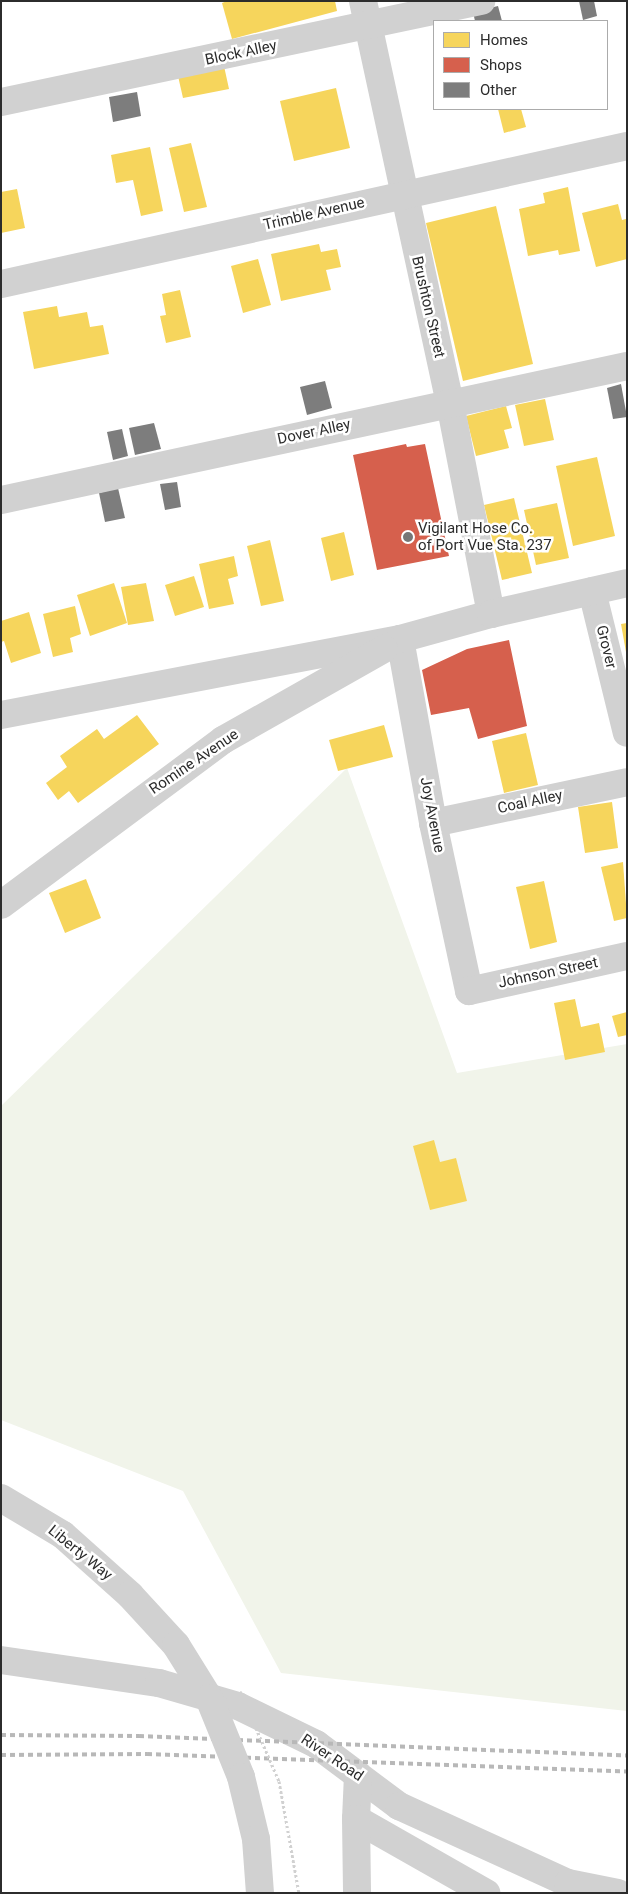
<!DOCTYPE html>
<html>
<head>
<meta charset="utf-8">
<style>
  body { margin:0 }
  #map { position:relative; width:628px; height:1894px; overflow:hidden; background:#fff; font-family:Roboto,sans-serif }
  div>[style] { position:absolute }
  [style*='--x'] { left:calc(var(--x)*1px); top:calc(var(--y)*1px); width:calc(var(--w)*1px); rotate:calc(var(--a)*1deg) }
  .green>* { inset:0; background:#f1f4ea }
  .homes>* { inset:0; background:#f6d55c }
  .shops>* { inset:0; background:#d6604d }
  .building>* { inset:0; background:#7d7d7d }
  .minor>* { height:28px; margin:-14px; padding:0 14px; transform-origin:14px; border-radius:14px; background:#d1d1d1 }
  .rail>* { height:4px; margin-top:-2px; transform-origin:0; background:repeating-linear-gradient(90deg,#b8b8b8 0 5px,transparent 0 9px) }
  .path-bridge>* { height:3px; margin-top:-1.5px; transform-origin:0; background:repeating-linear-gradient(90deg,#d1d1d1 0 2.5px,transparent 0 5px) }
  .minor-bridge>* { height:28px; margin:-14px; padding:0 14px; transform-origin:14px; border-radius:14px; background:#d1d1d1 }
  .dots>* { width:14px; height:14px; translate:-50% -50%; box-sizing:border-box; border:2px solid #fff; border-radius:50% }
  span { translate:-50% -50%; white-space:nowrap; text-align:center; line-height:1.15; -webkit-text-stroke:5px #fff; paint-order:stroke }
  .street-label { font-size:15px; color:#2c2c2c }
  .poi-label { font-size:15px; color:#2c2c2c }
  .left { translate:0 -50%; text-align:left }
  .frame { position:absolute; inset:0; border:2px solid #2c2c2c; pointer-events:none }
  .legend { position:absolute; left:433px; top:20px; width:175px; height:90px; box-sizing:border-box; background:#fff; border:1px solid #ababab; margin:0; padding:6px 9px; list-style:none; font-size:15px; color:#2c2c2c }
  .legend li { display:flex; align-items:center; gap:10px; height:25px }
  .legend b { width:25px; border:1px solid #ababab }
</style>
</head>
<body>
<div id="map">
  <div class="green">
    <div style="clip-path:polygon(347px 768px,457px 1073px,627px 1044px,627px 1711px,281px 1673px,183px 1491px,1px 1420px,1px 1106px)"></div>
  </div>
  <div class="homes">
    <div style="clip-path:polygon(227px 1px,335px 1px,337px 11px,232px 39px,222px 3px)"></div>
    <div style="clip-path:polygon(224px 66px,229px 89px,183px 98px,178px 76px)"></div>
    <div style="clip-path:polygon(336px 88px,350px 148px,294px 161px,280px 101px)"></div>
    <div style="clip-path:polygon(498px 109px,521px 109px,526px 127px,504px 133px)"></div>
    <div style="clip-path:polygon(191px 143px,207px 207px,184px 212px,169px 148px)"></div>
    <div style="clip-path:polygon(150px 147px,163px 211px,141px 216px,133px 180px,116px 183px,111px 155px)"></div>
    <div style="clip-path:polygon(568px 187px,580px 251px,559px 255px,558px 250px,528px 256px,519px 209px,545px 203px,543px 193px)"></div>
    <div style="clip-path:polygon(17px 189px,25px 228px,1px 233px,1px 192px)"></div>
    <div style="clip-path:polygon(618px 204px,622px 220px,626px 219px,627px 223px,627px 259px,596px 267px,582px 213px)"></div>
    <div style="clip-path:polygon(496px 206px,533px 364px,463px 381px,426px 223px)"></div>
    <div style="clip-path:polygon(319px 244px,321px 252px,337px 249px,341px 267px,326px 270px,331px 290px,281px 301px,271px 254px)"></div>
    <div style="clip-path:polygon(258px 259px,271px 305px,243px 313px,231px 266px)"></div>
    <div style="clip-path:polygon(180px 290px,191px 337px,166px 343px,160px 316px,166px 315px,162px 294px)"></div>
    <div style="clip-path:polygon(57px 306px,59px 317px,87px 312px,90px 327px,103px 325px,109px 354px,34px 369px,23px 312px)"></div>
    <div style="clip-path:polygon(545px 399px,554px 440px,524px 446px,515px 405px)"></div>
    <div style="clip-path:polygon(506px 406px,512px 428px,504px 430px,509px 448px,476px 456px,466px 416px)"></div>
    <div style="clip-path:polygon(597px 457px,615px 536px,573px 546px,556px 466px)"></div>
    <div style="clip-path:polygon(514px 498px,532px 573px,502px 580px,484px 505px)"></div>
    <div style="clip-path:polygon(557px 503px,569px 558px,536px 565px,524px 510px)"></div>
    <div style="clip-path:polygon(344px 532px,354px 575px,331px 581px,321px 538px)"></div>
    <div style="clip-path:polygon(270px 540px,284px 601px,261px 606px,247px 546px)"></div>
    <div style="clip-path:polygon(234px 556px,238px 576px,228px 579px,234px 604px,209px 609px,199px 564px)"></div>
    <div style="clip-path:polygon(194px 576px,204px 607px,175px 616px,165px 585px)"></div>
    <div style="clip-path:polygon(114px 583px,127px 623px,90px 636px,77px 595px)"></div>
    <div style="clip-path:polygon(146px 583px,154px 621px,128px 625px,121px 587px)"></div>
    <div style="clip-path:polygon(75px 606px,81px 634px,70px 638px,73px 652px,53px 657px,43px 614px)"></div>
    <div style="clip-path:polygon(29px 612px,41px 653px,11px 663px,4px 641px,1px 642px,1px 621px)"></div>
    <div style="clip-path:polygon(627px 623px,627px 651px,626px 652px,621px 624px)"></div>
    <div style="clip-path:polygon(137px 715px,159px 744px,78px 803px,69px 791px,58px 800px,46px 783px,67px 767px,60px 756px,97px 729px,104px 739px)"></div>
    <div style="clip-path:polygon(384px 725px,393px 757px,338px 771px,329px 740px)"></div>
    <div style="clip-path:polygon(526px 733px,538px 785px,504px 793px,492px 741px)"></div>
    <div style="clip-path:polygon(612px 802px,618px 848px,585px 853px,578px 807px)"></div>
    <div style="clip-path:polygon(623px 862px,627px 918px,614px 921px,601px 867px)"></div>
    <div style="clip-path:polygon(86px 879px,101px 918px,65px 933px,49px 893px)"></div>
    <div style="clip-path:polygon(544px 881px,557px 942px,530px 949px,516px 887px)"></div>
    <div style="clip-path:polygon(575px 999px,581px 1027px,599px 1023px,605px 1052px,565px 1060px,554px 1003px)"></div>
    <div style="clip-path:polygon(627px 1012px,627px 1035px,618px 1037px,612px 1016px)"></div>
    <div style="clip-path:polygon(434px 1140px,440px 1162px,456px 1158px,467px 1201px,430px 1210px,413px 1146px)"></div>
  </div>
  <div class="shops">
    <div style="clip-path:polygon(406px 444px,407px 447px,425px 444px,449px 556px,377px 570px,353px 455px)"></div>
    <div style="clip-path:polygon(509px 640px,527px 726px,478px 739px,469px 708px,431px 715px,422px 670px,467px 649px)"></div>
  </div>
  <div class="building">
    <div style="clip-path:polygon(579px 1px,594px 1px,597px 16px,583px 20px)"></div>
    <div style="clip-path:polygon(498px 6px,502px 21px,475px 21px,473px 12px)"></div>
    <div style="clip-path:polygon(137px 92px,141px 116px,113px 122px,109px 97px)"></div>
    <div style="clip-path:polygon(325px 381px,332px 408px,307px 415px,300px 387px)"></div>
    <div style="clip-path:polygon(621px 384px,627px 417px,613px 419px,607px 388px)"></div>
    <div style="clip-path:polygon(154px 423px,161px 449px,135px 455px,129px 428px)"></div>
    <div style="clip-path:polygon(122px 429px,128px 456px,113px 460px,107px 432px)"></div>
    <div style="clip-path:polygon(177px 482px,181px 507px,165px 510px,160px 484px)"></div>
    <div style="clip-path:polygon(118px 488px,125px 518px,105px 522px,99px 493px)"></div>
  </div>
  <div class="minor">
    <div style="--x:363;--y:1;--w:411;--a:77.8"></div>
    <div style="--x:450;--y:403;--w:215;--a:79"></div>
    <div style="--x:1;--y:102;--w:491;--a:-11.9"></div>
    <div style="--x:1;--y:284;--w:641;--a:-12.43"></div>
    <div style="--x:1;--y:500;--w:640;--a:-12.08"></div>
    <div style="--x:592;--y:591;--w:146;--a:76.2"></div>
    <div style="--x:400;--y:639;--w:187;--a:79.8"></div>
    <div style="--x:433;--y:823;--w:172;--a:77.9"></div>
    <div style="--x:469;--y:991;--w:162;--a:-12.5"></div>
    <div style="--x:1;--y:715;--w:406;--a:-10.8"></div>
    <div style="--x:400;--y:639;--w:94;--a:-15.4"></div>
    <div style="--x:491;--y:614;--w:139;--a:-12.8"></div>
    <div style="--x:433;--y:823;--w:198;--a:-11.9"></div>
    <div style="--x:1;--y:905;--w:277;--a:-36.6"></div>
    <div style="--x:223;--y:740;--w:185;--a:-29.5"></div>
    <div style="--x:1;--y:1498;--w:72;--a:30.8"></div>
    <div style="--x:63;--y:1535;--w:90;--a:41.8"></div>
    <div style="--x:1;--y:1660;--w:160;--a:8.3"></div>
    <div style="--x:159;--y:1683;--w:82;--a:16.2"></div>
    <div style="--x:238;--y:1706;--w:87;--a:26"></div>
    <div style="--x:316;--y:1744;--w:104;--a:36.8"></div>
    <div style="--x:399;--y:1806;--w:186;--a:24.5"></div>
    <div style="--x:568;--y:1883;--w:51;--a:11.3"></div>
    <div style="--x:358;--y:1775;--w:44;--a:92.6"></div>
    <div style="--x:356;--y:1819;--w:150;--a:29.6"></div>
    <div style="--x:356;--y:1819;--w:74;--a:89.2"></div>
  </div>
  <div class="rail">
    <div style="--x:1;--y:1735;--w:138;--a:0.4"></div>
    <div style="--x:139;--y:1736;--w:488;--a:2.3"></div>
    <div style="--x:1;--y:1755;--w:146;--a:-0.4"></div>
    <div style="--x:147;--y:1754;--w:480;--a:2.1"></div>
  </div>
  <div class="path-bridge">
    <div style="--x:240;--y:1691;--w:98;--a:66.6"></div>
    <div style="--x:279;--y:1781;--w:114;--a:79.9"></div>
  </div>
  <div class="minor-bridge">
    <div style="--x:130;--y:1595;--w:68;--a:47.4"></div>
    <div style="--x:176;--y:1645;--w:62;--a:58.1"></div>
    <div style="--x:209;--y:1698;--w:85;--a:67.9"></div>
    <div style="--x:241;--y:1777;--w:64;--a:76.4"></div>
    <div style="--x:256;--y:1839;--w:54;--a:85.8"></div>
  </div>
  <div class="dots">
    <div style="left:408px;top:537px;background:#767676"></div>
  </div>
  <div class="street-label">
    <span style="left:241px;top:53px;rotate:-12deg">Block Alley</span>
    <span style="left:314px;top:214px;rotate:-13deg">Trimble Avenue</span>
    <span style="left:428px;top:307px;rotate:77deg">Brushton Street</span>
    <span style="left:314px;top:432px;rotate:-12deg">Dover Alley</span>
    <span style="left:606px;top:647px;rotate:76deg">Grover</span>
    <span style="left:194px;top:762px;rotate:-34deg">Romine Avenue</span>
    <span style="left:530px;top:802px;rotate:-12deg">Coal Alley</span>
    <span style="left:432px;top:815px;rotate:79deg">Joy Avenue</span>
    <span style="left:548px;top:973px;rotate:-12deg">Johnson Street</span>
    <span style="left:80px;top:1553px;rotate:39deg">Liberty Way</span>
    <span style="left:332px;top:1758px;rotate:34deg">River Road</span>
  </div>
  <div class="poi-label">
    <span class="left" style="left:418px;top:537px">Vigilant Hose Co.<br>of Port Vue Sta. 237</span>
  </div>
  <div class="frame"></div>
  <ul class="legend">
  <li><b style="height:14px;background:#f6d55c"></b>Homes</li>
  <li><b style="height:14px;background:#d6604d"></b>Shops</li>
  <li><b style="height:14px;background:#7d7d7d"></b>Other</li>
  </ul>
</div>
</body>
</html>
